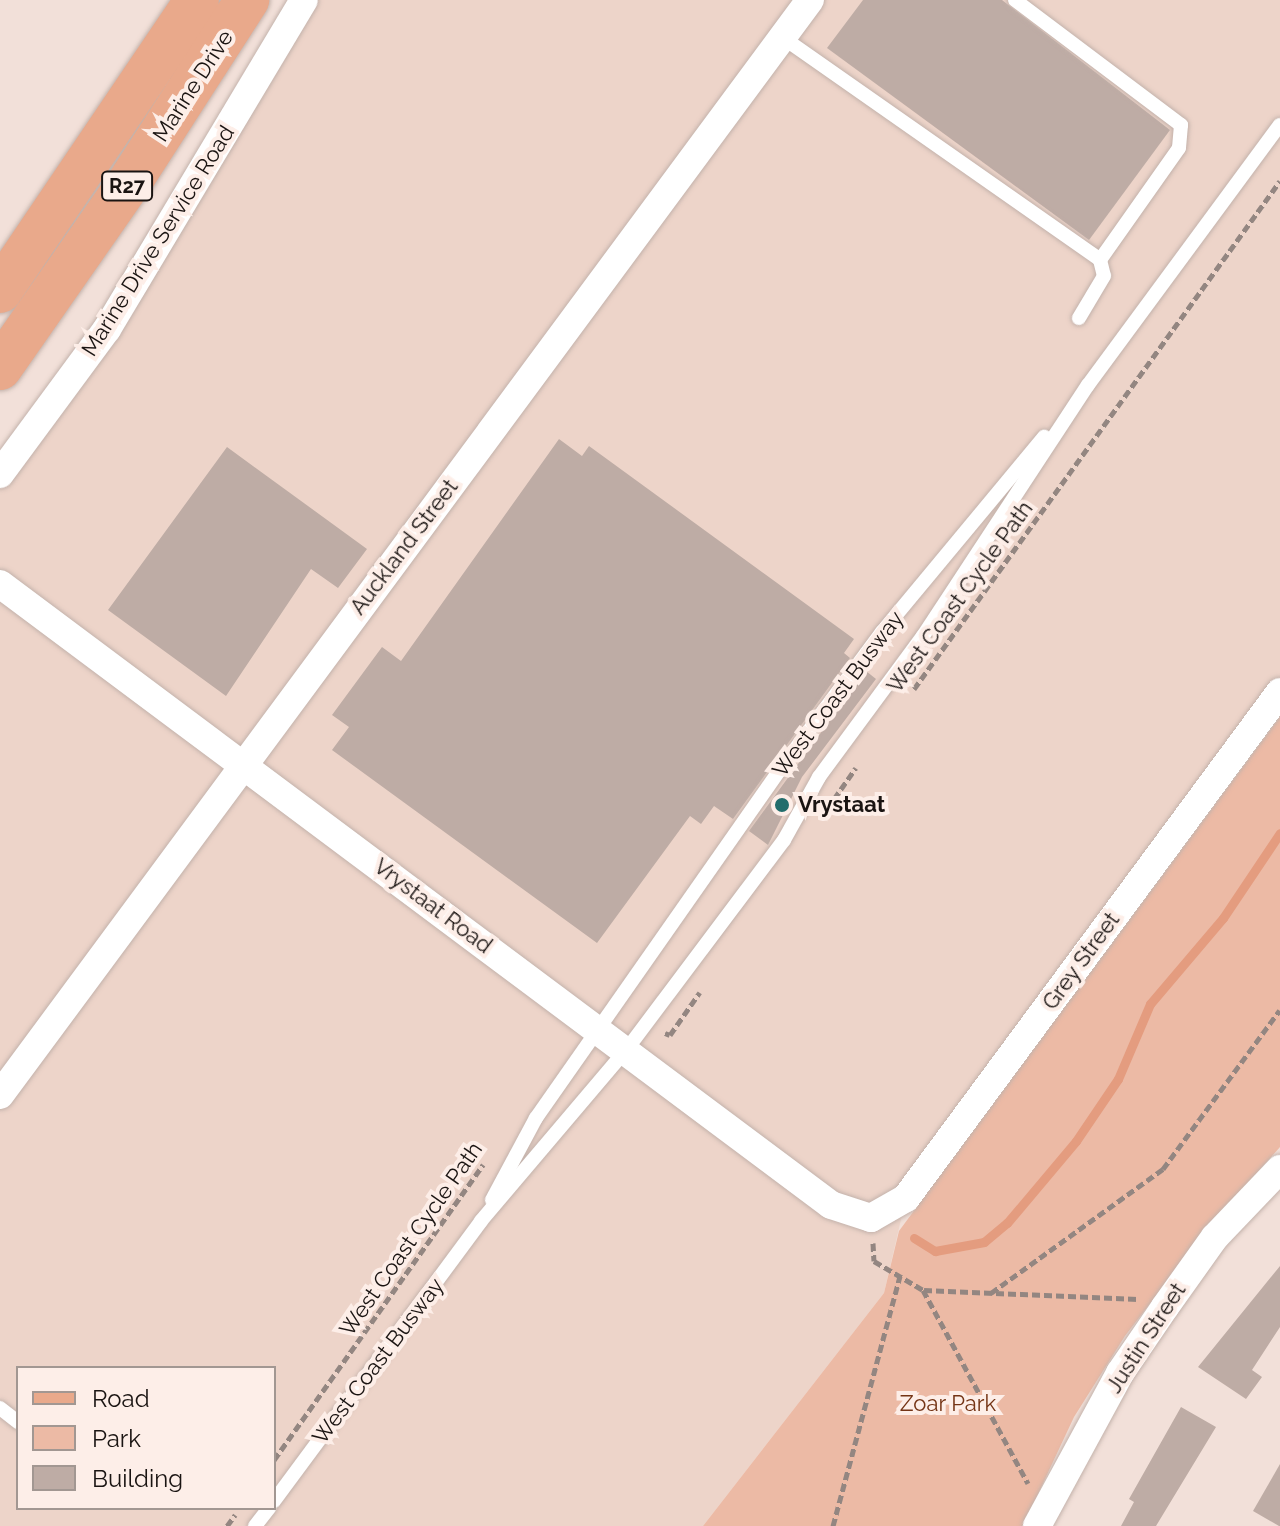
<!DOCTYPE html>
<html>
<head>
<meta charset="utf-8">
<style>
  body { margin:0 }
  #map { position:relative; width:1280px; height:1526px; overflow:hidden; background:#f2e0d9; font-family:Raleway,sans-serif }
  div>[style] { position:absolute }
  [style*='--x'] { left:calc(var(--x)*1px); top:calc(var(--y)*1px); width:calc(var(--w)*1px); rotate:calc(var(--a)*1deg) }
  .built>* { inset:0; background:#edd4c9 }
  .green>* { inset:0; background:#ecbaa5 }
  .stream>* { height:9px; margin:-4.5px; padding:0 4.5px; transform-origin:4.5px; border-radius:4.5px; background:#e49c7f }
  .building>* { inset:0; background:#beaca5 }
  .path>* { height:5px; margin-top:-2.5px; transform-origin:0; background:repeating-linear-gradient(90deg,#938681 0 8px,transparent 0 12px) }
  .roads { filter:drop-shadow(0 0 2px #c3b2ab) drop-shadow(0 0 2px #c3b2ab) }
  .lane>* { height:14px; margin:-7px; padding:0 7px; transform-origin:7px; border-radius:7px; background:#fff }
  .street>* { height:28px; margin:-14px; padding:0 14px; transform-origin:14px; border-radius:14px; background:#fff }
  .primary>* { height:44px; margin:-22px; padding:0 22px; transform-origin:22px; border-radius:22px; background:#e9a98b }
  .dots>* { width:22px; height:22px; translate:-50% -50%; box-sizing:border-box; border:4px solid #fdeee8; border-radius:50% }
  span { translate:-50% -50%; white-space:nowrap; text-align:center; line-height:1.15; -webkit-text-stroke:8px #fdeee8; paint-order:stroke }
  .shield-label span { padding:2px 6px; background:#fdeee8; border:2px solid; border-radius:6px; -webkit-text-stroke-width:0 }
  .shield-label { font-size:20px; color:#1a1412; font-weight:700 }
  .street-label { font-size:22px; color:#1a1412 }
  .poi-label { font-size:22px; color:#1a1412; font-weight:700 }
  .left { translate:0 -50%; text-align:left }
  .park-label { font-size:22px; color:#743415 }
  .legend { position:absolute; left:16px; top:1366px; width:260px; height:144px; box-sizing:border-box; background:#fdeee8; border:2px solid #a29792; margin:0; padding:10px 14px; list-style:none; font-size:24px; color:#1a1412 }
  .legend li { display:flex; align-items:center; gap:16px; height:40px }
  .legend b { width:40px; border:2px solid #a29792 }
</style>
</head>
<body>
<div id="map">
  <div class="built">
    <div style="clip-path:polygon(evenodd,304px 0,1280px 0,1280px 692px,906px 1198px,884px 1293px,703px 1526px,0 1526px,0 474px,304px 0,18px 1368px,274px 1368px,274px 1508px,18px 1508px,18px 1368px)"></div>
  </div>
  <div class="green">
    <div style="clip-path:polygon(1280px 717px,1280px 1147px,1211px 1224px,1125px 1336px,1074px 1417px,1023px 1526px,703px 1526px,884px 1293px,899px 1231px)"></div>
  </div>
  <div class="stream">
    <div style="--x:914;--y:1238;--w:25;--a:32"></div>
    <div style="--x:935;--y:1251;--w:50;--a:-10.4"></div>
    <div style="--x:984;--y:1242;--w:30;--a:-40"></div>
    <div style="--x:1007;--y:1223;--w:107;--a:-49.9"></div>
    <div style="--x:1076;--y:1141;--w:75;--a:-55.9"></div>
    <div style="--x:1118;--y:1079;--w:82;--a:-66.9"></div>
    <div style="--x:1150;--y:1004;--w:113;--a:-49.7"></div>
    <div style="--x:1223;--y:918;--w:102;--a:-56.2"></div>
  </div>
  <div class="building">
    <div style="clip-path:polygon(863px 0,1002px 0,1170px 130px,1089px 240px,827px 48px)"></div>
    <div style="clip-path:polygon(559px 439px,582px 456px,589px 446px,854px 639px,844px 653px,850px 658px,733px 819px,714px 806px,701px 824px,690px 816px,597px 943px,332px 750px,349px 727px,332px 715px,382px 647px,401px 661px)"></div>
    <div style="clip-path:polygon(227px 447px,367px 549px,338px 588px,311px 569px,226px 696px,108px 610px)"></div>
    <div style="clip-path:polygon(866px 671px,876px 679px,802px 777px,768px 845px,749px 831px)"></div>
    <div style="clip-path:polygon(1280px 1266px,1280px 1327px,1252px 1370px,1262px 1377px,1246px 1399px,1198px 1367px)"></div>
    <div style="clip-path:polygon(1181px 1407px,1216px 1427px,1156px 1526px,1121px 1526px,1134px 1502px,1129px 1499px)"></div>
    <div style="clip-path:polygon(1280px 1464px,1280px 1526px,1279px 1526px,1253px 1511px)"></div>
  </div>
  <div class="path">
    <div style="--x:914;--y:689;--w:626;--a:-54.23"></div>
    <div style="--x:834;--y:799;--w:38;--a:-55"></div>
    <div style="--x:665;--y:1033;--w:5;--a:22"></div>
    <div style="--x:670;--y:1035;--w:52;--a:-55.1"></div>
    <div style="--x:873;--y:1243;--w:18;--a:87"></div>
    <div style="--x:874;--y:1261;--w:57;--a:30.6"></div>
    <div style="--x:923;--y:1290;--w:220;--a:61.5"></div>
    <div style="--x:924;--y:1290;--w:214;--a:2.4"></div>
    <div style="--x:991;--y:1293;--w:212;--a:-35.8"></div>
    <div style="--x:1163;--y:1169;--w:197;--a:-53.7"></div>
    <div style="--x:274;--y:1460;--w:362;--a:-54.7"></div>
    <div style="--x:227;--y:1526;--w:14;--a:-54"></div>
    <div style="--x:833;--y:1526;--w:259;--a:-75"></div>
  </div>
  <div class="roads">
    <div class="lane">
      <div style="--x:1015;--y:0;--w:208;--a:37"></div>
      <div style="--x:1181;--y:125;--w:23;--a:95"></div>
      <div style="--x:1179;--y:148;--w:137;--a:125.2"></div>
      <div style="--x:782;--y:37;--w:388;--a:35"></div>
      <div style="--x:1100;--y:260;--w:16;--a:76"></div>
      <div style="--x:1104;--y:276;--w:49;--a:120.8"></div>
      <div style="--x:492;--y:1200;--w:93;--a:-61.8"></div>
      <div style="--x:536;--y:1118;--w:424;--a:-55"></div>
      <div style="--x:779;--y:771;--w:173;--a:-53.5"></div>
      <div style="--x:882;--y:632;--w:254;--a:-50.3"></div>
      <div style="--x:0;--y:1408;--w:23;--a:38"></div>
      <div style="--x:274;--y:1501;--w:348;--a:-53.5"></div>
      <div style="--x:481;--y:1221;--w:226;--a:-49.7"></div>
      <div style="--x:627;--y:1049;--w:261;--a:-53.1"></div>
      <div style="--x:784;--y:840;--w:72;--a:-60.9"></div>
      <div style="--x:819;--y:777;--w:175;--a:-53.6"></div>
      <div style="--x:923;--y:636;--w:300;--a:-56.7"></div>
      <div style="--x:1088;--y:385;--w:323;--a:-53.6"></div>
      <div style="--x:255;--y:1526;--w:23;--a:-52"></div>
    </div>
    <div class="street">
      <div style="--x:0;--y:474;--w:180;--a:-53.6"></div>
      <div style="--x:107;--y:329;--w:383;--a:-59.1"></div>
      <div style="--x:0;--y:584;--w:1037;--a:36.77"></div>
      <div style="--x:831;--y:1205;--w:42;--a:18"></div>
      <div style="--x:871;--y:1218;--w:40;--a:-29.7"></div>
      <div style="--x:906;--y:1198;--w:629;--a:-53.53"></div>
      <div style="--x:0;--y:1095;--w:1362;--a:-53.51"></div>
      <div style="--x:1037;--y:1526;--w:174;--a:-61.5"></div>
      <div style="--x:1120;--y:1373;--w:80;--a:-55.7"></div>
      <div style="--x:1165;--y:1307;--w:86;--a:-54.5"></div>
      <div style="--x:1215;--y:1237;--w:94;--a:-46.3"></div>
    </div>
    <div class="primary">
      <div style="--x:0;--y:291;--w:351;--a:-55.9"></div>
      <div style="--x:0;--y:368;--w:233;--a:-55.1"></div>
      <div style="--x:133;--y:177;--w:211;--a:-57.2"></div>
    </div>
  </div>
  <div class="dots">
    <div style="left:782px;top:805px;background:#226d6c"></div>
  </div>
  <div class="shield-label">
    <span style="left:127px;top:186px">R27</span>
  </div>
  <div class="street-label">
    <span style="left:193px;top:86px;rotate:-57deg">Marine Drive</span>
    <span style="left:158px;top:241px;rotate:-58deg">Marine Drive Service Road</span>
    <span style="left:404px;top:547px;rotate:-53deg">Auckland Street</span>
    <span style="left:960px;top:597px;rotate:-54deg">West Coast Cycle Path</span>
    <span style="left:838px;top:694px;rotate:-53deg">West Coast Busway</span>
    <span style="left:433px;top:906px;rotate:37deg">Vrystaat Road</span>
    <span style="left:1081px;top:961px;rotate:-54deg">Grey Street</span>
    <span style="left:411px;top:1239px;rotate:-55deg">West Coast Cycle Path</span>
    <span style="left:1146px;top:1338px;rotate:-57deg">Justin Street</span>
    <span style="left:378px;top:1361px;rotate:-53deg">West Coast Busway</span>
  </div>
  <div class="poi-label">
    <span class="left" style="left:798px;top:805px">Vrystaat</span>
  </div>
  <div class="park-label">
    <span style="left:948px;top:1404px">Zoar Park</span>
  </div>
  <ul class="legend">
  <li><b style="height:10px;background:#e9a98b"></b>Road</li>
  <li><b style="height:22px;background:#ecbaa5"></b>Park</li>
  <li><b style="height:22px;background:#beaca5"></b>Building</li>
  </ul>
</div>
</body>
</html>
